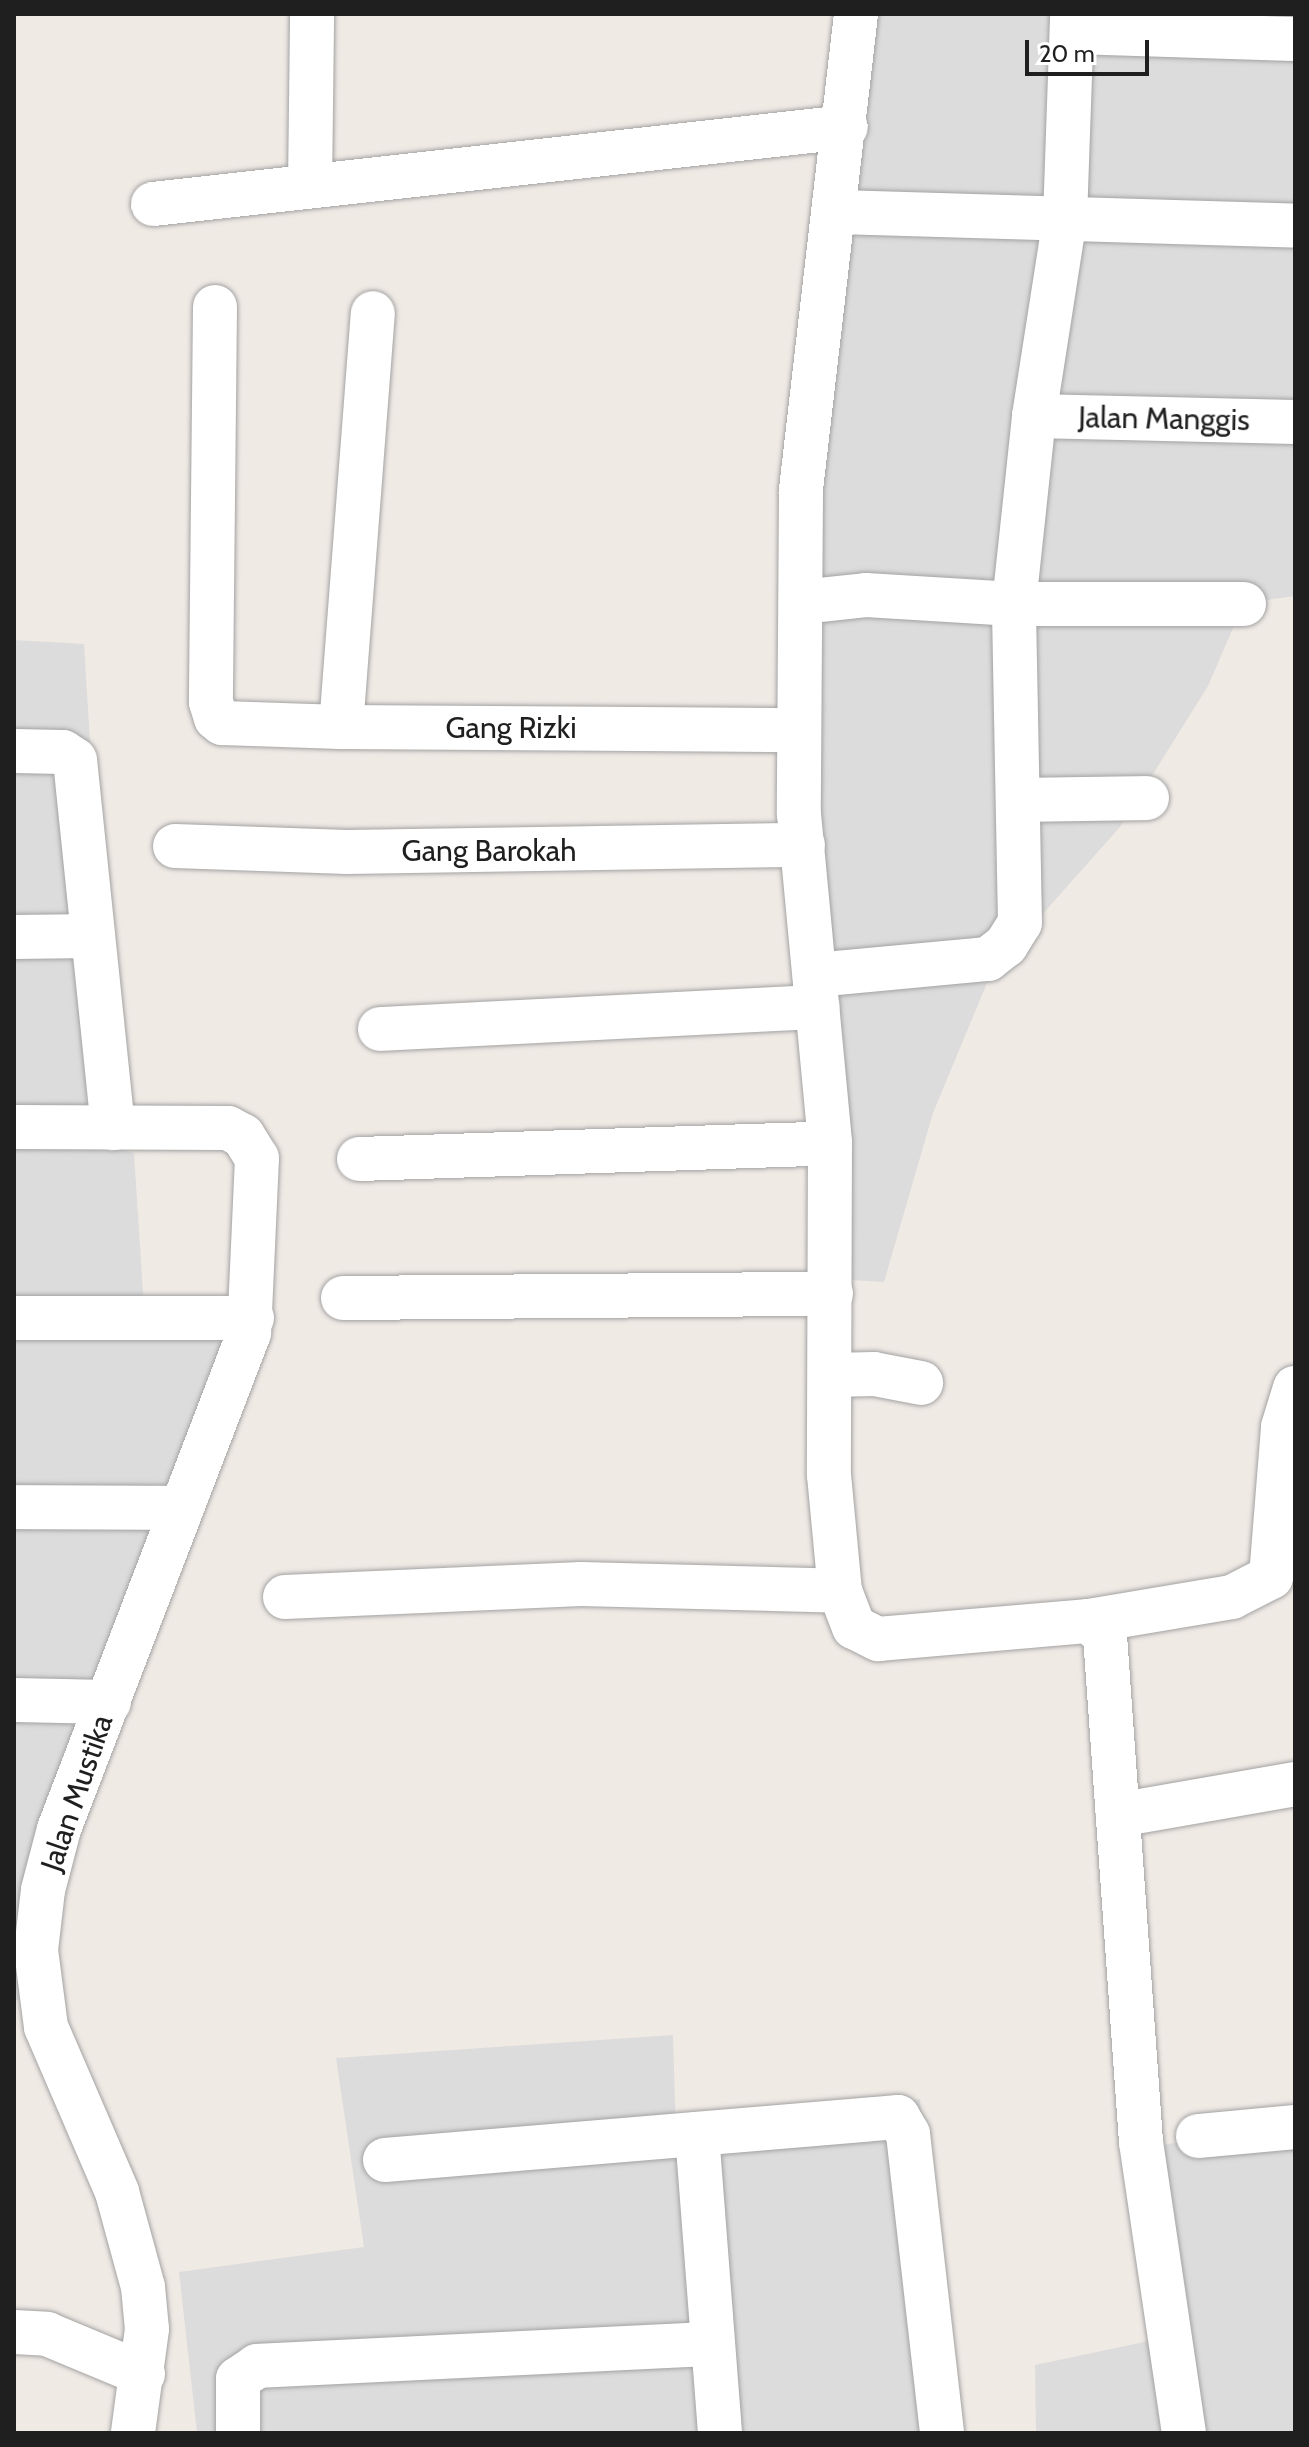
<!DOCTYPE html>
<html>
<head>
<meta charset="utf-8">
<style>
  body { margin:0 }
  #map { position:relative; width:1309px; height:2447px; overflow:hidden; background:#f0eae5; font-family:Cabin,sans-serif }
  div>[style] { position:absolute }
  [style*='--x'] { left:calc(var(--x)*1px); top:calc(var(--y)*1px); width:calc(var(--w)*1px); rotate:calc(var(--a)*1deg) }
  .residential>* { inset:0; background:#dddcdc }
  .roads { filter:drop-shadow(0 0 2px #a3a3a3) drop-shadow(0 0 2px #a3a3a3) }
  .street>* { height:44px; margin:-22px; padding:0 22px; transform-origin:22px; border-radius:22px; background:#fff }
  span { translate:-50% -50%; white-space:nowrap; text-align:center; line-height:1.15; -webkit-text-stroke:7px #fff; paint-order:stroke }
  .street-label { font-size:30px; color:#1f1f1f }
  .frame { position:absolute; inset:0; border:16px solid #1f1f1f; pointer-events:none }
  .scale { position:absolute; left:1025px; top:40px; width:124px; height:36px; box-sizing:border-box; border:4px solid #1f1f1f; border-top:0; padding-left:10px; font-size:24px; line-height:28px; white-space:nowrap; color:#1f1f1f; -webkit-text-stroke:6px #fff; paint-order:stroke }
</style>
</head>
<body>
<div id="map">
  <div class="residential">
    <div style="clip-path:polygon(842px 14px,1295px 14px,1295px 596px,1244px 603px,1208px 686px,1120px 827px,992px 971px,933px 1113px,884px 1282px,816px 1278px,801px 366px)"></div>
    <div style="clip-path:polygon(14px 640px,84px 644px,91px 757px,86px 1140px,134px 1153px,145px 1323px,251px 1329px,93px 1682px,32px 1843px,19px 2000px,14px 2000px)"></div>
    <div style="clip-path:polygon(673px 2035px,676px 2136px,920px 2099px,950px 2433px,197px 2433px,179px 2272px,364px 2247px,336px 2058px)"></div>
    <div style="clip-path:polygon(1295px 2125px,1295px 2433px,1036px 2433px,1035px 2365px,1182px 2334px,1162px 2145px)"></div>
  </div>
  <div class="roads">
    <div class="street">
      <div style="--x:856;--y:14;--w:480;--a:96.6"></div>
      <div style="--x:801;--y:491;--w:323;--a:90.4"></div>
      <div style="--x:799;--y:814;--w:330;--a:84.6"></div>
      <div style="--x:830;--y:1143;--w:332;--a:90.2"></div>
      <div style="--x:829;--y:1475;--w:117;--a:84.6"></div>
      <div style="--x:840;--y:1591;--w:39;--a:69"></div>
      <div style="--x:854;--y:1627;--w:27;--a:27"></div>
      <div style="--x:878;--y:1639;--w:212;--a:-4.9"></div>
      <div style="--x:1089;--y:1621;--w:22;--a:43"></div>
      <div style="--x:1105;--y:1636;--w:507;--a:85.93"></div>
      <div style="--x:1141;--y:2142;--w:294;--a:81.6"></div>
      <div style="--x:1073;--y:32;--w:222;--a:1.8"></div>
      <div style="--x:310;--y:186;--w:172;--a:-89.3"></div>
      <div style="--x:153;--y:204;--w:697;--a:-6.34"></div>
      <div style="--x:835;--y:212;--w:460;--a:1.7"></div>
      <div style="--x:215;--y:307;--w:395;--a:90.6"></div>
      <div style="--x:211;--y:702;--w:17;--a:73"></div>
      <div style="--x:216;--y:718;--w:8;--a:40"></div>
      <div style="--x:222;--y:723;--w:119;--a:1.9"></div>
      <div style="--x:341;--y:727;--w:458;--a:0.4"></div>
      <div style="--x:1034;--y:416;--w:261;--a:1.3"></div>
      <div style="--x:801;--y:602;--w:65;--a:-6.1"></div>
      <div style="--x:866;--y:595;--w:148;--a:3.5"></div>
      <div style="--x:1014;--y:604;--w:230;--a:0"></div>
      <div style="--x:341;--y:727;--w:415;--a:-85.6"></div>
      <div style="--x:14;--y:751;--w:49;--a:1.2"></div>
      <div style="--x:63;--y:752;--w:14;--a:34"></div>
      <div style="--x:75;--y:760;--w:370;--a:84.1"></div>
      <div style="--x:1021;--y:800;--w:126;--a:-0.9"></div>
      <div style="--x:175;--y:846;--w:172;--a:2"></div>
      <div style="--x:347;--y:852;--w:456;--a:-0.9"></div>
      <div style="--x:14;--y:937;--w:79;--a:-0.7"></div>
      <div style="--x:815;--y:975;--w:174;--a:-5.3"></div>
      <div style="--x:988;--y:959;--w:23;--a:-38"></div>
      <div style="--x:1006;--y:945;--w:26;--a:-58"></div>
      <div style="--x:1020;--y:923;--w:319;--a:-91.1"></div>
      <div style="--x:1014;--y:604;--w:189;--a:-83.9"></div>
      <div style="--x:1034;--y:416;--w:199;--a:-81.1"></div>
      <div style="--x:1065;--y:219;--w:205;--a:-88"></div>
      <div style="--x:380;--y:1029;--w:438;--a:-2.9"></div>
      <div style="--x:14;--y:1127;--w:214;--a:0.3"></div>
      <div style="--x:228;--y:1128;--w:17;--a:28"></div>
      <div style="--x:243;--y:1136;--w:26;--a:58"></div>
      <div style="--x:257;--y:1158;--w:175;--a:92.6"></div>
      <div style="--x:249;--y:1333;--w:531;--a:110.96"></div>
      <div style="--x:59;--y:1829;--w:63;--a:104.7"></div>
      <div style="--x:43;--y:1890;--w:60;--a:96.7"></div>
      <div style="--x:36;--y:1950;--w:78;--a:82.6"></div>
      <div style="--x:46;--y:2027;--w:180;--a:66.7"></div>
      <div style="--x:117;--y:2192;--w:98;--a:74.7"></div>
      <div style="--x:143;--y:2287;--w:42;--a:84.6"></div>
      <div style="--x:147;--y:2329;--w:105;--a:97.7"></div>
      <div style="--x:359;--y:1159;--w:471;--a:-1.9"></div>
      <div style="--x:343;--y:1298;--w:488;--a:-0.5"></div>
      <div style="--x:14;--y:1318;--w:238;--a:0"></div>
      <div style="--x:831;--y:1375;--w:43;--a:-1.3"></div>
      <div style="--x:874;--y:1374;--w:48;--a:10.8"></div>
      <div style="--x:14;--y:1507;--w:166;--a:0.3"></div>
      <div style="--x:285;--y:1597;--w:296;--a:-2.5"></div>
      <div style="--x:581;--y:1584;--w:259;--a:1.5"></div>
      <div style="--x:1089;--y:1621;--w:145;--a:-9.5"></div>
      <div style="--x:1232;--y:1597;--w:44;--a:-27.1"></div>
      <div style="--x:1271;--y:1577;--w:150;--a:-85.4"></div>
      <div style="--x:1283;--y:1427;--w:41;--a:-72.9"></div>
      <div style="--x:14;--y:1700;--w:95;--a:1.2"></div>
      <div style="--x:1118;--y:1815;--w:180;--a:-9.9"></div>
      <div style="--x:697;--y:2134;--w:300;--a:85.6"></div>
      <div style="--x:1198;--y:2136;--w:97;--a:-5.3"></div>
      <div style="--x:385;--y:2160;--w:515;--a:-4.79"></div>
      <div style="--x:898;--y:2117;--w:20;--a:60"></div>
      <div style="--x:908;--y:2134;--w:301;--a:83.5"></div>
      <div style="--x:14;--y:2332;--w:33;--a:3"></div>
      <div style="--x:47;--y:2334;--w:104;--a:22.6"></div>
      <div style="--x:238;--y:2433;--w:54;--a:-90"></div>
      <div style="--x:238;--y:2379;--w:23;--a:-34"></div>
      <div style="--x:257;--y:2366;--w:455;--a:-2.8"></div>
    </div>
  </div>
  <div class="street-label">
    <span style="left:1164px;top:419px;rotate:1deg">Jalan Manggis</span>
    <span style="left:511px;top:728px">Gang Rizki</span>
    <span style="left:489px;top:851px">Gang Barokah</span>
    <span style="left:77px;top:1793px;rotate:-71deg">Jalan Mustika</span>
  </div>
  <div class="frame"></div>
  <div class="scale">20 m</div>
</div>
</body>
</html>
